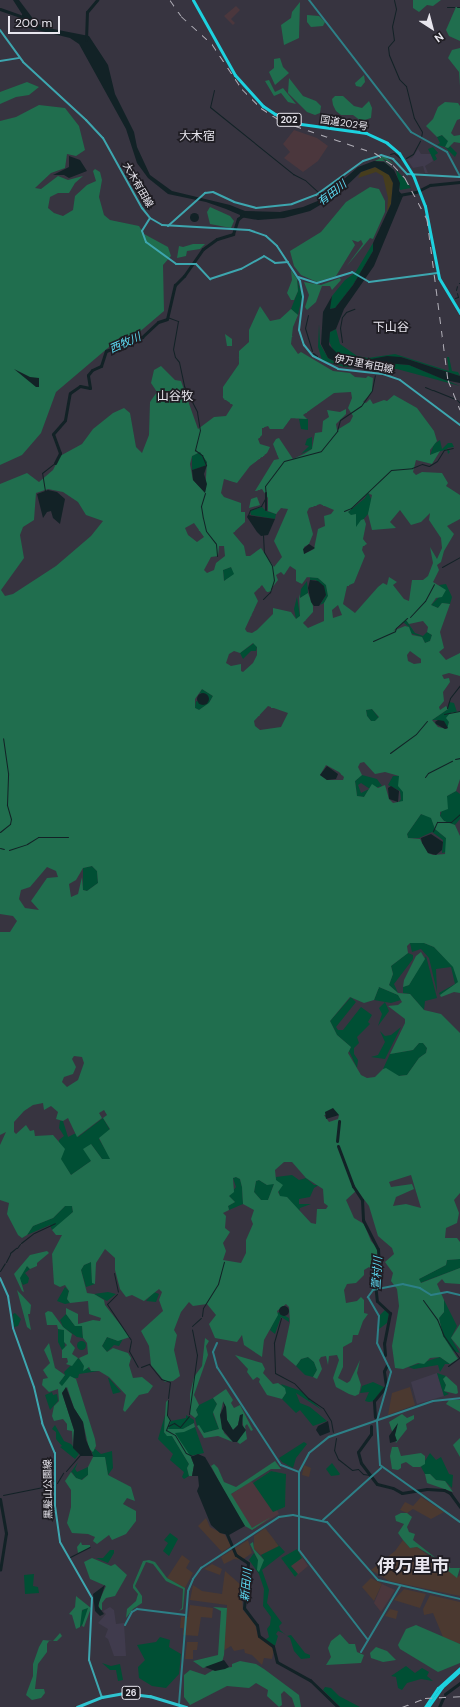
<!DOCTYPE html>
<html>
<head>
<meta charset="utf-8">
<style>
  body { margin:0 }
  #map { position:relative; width:460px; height:1707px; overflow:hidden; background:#373440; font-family:"DM Sans","Noto Sans JP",sans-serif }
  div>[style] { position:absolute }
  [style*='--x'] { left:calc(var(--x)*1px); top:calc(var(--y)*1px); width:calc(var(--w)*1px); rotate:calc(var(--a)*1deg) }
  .commercial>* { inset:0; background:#4b3930 }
  .built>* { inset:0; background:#403b4d }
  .education>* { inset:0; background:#4b373d }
  .green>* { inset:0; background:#004f34 }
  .round { border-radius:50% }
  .forest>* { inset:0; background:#206e4e }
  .sand>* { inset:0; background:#463d1d }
  .water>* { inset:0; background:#122226 }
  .stream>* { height:1px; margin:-0.5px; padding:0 0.5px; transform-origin:0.5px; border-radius:0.5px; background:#122226 }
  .canal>* { height:2px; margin:-1px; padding:0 1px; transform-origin:1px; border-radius:1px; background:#122226 }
  .river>* { height:3px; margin:-1.5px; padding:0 1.5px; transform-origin:1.5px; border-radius:1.5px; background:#122226 }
  .tertiary>* { height:2px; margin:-1px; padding:0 1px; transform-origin:1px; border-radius:1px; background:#2d8087 }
  .secondary>* { height:2px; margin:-1px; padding:0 1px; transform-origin:1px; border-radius:1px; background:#3da6af }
  .primary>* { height:2.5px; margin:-1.25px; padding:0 1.25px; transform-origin:1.25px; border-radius:1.25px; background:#2fc4d0 }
  .trunk>* { height:3px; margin:-1.5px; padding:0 1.5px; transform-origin:1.5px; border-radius:1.5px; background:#1dd2df }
  .rail>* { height:1px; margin-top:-0.5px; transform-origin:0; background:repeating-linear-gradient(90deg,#b0aeb7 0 7px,transparent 0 14px) }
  span { translate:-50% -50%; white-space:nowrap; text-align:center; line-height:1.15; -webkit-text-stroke:3.5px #1e1c22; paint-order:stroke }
  .shield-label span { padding:1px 3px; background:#1e1c22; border:1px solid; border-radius:3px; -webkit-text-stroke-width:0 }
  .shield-label { font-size:9px; color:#e8e6ee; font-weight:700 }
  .street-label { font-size:10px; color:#e8e6ee }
  .water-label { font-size:11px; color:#5ddcf5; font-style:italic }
  .quarter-label { font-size:12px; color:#e8e6ee }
  .town-label { font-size:18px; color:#e8e6ee; font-weight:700 }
  .north { position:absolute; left:412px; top:8px; width:40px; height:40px; -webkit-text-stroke:3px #1e1c22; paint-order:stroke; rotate:144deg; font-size:11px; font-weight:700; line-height:16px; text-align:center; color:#e8e6ee }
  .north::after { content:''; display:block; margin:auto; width:14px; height:18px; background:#e8e6ee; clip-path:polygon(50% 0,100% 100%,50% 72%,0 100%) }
  .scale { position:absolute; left:8px; top:16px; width:52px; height:18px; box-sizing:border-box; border:2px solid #e8e6ee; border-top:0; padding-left:5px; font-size:12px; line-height:14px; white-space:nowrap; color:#e8e6ee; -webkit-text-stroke:3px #1e1c22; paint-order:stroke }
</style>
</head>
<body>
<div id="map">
  <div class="commercial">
    <div style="clip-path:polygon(410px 1387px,415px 1405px,388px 1415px,392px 1393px)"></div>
    <div style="clip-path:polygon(304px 1465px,311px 1468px,309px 1477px,302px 1475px)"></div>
    <div style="clip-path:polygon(421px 1497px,444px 1512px,431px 1519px,413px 1509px,407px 1513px,400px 1510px,405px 1502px,413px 1506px)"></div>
    <div style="clip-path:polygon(206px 1518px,210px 1527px,225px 1535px,231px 1546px,222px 1552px,198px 1526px)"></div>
    <div style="clip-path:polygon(265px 1528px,279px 1546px,261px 1555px,254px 1549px,254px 1536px)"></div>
    <div style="clip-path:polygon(248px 1540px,252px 1553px,242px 1560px,234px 1559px,224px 1564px,221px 1557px)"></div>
    <div style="clip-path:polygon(403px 1540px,410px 1548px,417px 1547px,430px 1557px,443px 1561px,458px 1577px,460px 1575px,460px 1596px,389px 1581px,371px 1570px,395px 1551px)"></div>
    <div style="clip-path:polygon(182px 1555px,190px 1561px,186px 1568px,193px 1573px,185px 1588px,167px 1578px)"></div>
    <div style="clip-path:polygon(212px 1564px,222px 1569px,220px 1575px,204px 1569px)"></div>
    <div style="clip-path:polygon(225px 1571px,241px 1585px,243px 1610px,255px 1624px,258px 1636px,274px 1649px,272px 1659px,264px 1658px,262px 1665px,252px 1655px,245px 1653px,244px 1649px,234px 1651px,231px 1646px,223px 1651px,227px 1605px,190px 1600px,193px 1585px,202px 1591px,222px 1594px)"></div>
    <div style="clip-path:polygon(371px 1578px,382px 1584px,374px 1601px,362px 1587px)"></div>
    <div style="clip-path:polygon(404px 1589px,426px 1594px,420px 1608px,394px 1600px)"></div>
    <div style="clip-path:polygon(430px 1595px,460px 1602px,460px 1644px,443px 1637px,433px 1613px,424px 1615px,423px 1609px)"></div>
    <div style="clip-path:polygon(190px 1605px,213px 1608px,212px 1618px,201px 1617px,198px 1636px,183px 1635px,183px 1628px,180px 1628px,181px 1617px,188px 1617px)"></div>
    <div style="clip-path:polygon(390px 1609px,398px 1611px,396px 1619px,385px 1616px)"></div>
    <div style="clip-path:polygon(187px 1642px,198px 1642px,197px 1650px,193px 1650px,193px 1659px,185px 1659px)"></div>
  </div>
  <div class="built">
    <div style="clip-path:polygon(418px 149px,421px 154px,431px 154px,433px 161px,425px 166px,428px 173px,425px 173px,423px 166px,413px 168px,407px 159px,412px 158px)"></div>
    <div style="clip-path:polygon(437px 1373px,444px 1396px,417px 1404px,411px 1382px)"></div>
    <div style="clip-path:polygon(110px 1607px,114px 1610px,116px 1624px,124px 1623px,126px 1656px,114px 1656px,108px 1639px,105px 1637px,108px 1629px,98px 1623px,106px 1614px,103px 1611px)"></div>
  </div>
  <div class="education">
    <div style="clip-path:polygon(236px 6px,240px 10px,231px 19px,235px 23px,233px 25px,224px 16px)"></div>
    <div style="clip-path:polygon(294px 130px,317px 138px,328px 146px,318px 161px,303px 172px,284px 158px,290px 152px,283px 144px)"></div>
    <div style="clip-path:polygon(271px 1471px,286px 1474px,285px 1507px,277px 1510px,279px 1514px,252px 1530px,230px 1495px,251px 1481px,253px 1483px)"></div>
    <div style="clip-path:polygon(297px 1549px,308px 1566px,295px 1577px,281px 1558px)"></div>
    <div style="clip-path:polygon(382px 1584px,395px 1590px,381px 1612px,374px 1603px)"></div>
  </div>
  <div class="green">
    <div style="clip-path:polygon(442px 135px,448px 141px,448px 148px,450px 146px,457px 153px,455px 157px,445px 147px,437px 145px,440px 143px,437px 137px)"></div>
    <div style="clip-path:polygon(433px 147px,438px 153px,435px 155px,437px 159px,434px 161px,428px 149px)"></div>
    <div style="clip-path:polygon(396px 170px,404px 178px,411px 188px,400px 190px)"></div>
    <div style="clip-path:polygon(373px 243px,373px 251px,353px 285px,335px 308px,329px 309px,332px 296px,345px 280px,355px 273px)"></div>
    <div style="clip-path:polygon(297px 279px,302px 296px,298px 315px,291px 309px,298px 291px)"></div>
    <div style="clip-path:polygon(319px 324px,320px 344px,328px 358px,338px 364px,364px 367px,373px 365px,375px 368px,344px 367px,322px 360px,318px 347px)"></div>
    <div style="clip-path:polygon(336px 329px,340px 344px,357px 356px,368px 358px,395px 354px,449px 371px,447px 357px,449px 357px,452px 371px,458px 372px,460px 376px,401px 357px,355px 362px,342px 358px,333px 350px,328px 339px,330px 332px)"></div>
    <div style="clip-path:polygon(386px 363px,409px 365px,460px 386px,397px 369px,377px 369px,378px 364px)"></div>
    <div style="clip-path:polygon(299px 419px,308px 419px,308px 430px,301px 429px)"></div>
    <div style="clip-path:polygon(312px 437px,312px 449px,301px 454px,309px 446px,305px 445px,307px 439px)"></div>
    <div style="clip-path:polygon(440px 440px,442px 449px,448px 443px,452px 443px,454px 447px,447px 448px,450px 452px,448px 454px,447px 449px,430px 455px,434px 444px)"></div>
    <div style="clip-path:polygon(200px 452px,207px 462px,205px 466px,192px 470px,192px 456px)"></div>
    <div style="clip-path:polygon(368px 492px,372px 501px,368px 514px,356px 528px,356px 514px,351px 516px,348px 512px,365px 498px)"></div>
    <div style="clip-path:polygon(262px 507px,266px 511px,276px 514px,275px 519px,251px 515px,250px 511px)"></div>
    <div style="clip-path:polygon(231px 567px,235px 574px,224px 581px,223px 570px)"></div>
    <div style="clip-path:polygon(310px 577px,318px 578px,326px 585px,328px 596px,324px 603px,320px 605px,326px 595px,316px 580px,310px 580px)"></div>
    <div style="clip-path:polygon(307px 581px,308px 593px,300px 598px,301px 589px)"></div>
    <div style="clip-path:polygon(446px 584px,452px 597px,450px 604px,442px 603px,438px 608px,431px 605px,445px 591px,439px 585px)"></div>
    <div style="clip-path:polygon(297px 597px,300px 616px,296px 619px,294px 609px)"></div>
    <div style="clip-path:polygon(406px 620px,415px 633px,423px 636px,427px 632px,432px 635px,430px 641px,425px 643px,422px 637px,410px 633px,409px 627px,403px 622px)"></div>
    <div style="clip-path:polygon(254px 643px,257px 647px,256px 651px,251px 651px,243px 659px,240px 653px)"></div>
    <div style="clip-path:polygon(202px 689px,213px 696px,209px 703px,199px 710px,195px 708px,196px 701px,202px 703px,201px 693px,199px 694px)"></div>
    <div style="clip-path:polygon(449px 702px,454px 703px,457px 712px,450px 713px,448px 728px,439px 720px,432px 720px,448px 709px)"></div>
    <div style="clip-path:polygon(372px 709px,379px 718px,375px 721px,371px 721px,367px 716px,366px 710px)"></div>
    <div style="clip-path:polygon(362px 775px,377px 779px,382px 786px,370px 789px,361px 783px,358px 785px,361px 793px,369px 789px,364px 797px,357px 796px,355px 781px)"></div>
    <div style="clip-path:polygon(393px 776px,399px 776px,403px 792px,403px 801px,398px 803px,401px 799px,400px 791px,388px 785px)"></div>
    <div style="clip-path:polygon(456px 791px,460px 794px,460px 819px,455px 825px,444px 821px,440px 816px,447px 796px)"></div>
    <div style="clip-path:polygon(421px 814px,431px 817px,435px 829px,446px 838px,446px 852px,442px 853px,443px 840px,432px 832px,419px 838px,408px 838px,407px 834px)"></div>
    <div style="clip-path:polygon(92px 866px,97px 871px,98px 883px,87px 891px,83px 890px,83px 868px)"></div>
    <div style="clip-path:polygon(410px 943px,424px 943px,434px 947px,454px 967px,459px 982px,440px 995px,439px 993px,455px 984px,451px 967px,436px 969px,437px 992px,429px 958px,421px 949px,412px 952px)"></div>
    <div style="clip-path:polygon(408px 953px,413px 955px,413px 959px,394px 984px,398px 993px,389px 985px,393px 974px,391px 966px)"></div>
    <div style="clip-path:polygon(426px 956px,437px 998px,425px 1001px,424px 1010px,410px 994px,403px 993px,403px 987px,409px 985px)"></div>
    <div style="clip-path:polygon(379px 987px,398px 995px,401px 1000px,391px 1003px,374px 1000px)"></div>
    <div style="clip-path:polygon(351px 997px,356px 1002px,336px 1027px,338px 1030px,343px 1030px,361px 1007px,372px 1015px,368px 1022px,370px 1024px,357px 1037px,359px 1043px,354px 1048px,354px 1054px,358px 1060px,357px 1068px,349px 1051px,351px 1047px,337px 1035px,330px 1021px)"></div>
    <div style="clip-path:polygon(385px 1002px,389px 1011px,378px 1026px,382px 1014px,379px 1008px)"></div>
    <div style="clip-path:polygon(401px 1027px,385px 1059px,371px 1057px,378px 1055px,385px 1042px,380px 1031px,385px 1036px,391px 1035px)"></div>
    <div style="clip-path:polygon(419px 1043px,423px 1043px,427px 1048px,426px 1053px,419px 1058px,407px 1075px,399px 1076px,383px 1069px,390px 1054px,413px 1050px)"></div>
    <div style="clip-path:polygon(103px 1118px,110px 1130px,99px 1139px,111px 1159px,102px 1159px,91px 1144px,91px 1161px,71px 1175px,60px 1159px,59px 1140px,64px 1136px,59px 1128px,60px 1121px,63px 1121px,68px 1137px,76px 1133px,78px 1137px)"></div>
    <div style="clip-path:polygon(292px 1175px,299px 1180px,306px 1178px,314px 1185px,319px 1185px,314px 1188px,310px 1197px,299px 1199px,299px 1204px,311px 1204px,300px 1208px,299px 1212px,287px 1197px,280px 1197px,276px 1180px,276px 1177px)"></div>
    <div style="clip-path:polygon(236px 1177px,240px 1179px,242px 1187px,243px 1204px,229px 1210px,228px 1206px,235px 1202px,229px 1196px,236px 1187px,233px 1178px)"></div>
    <div style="clip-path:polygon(259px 1180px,267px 1185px,273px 1182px,274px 1184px,268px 1200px,261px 1200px,254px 1192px,256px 1181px)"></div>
    <div style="clip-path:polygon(65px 1206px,72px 1206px,73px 1212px,58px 1226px,52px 1230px,50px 1225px,27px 1235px,33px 1226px,53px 1218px)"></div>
    <div style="clip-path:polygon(460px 1259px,460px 1268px,420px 1283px,419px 1279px,446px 1265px,447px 1260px)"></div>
    <div style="clip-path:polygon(91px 1262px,92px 1282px,95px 1284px,86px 1287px,81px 1270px,84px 1265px)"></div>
    <div style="clip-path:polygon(27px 1266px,30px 1269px,25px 1273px,29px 1278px,28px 1283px,23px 1285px,19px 1278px)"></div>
    <div style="clip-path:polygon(65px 1287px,69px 1291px,67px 1299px,70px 1303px,65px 1304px,57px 1301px)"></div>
    <div style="clip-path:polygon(108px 1292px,116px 1294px,107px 1301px,94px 1294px)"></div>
    <div style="clip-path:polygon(154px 1292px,159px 1294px,156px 1302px,146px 1301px)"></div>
    <div style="clip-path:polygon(444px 1300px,457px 1326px,451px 1338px,460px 1353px,453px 1351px,443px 1336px,439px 1318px,444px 1312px)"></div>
    <div style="clip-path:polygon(386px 1309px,389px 1314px,387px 1323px,379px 1329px,380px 1315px)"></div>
    <div style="clip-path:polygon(278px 1312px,289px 1318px,289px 1322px,281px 1317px,275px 1334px,270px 1330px)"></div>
    <div style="clip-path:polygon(15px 1313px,21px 1319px,18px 1326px,14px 1327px,13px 1314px)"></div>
    <div style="clip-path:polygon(66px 1314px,75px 1326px,82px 1326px,83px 1338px,77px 1337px,63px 1327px,60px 1320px)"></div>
    <div style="clip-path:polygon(58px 1329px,64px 1330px,65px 1349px,62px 1350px,58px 1342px)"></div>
    <div style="clip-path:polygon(107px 1337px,118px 1341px,123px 1339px,119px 1346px,114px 1345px,107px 1352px,102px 1346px)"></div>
    <div class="round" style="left:76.5px;top:1340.5px;width:9px;height:9px"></div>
    <div style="clip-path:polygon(308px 1357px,314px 1362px,317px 1370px,313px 1377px,305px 1375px,296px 1366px,301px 1359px)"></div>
    <div style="clip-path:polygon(440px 1357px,450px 1364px,445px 1364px,440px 1372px,438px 1365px,414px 1369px,408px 1367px)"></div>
    <div style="clip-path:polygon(78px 1358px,91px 1371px,99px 1371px,79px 1374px,78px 1378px,73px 1378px,62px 1387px,59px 1383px,65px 1375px,64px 1372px)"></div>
    <div style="clip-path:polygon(437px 1373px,446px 1376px,443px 1379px,446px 1385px,444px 1391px,449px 1394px,444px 1396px)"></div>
    <div style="clip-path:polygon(108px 1378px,109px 1378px,121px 1392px,113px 1394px)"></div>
    <div style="clip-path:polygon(373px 1382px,384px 1387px,374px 1401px,369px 1402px,365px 1401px,369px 1392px,360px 1393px,362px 1386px)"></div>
    <div style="clip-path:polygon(281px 1384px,301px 1391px,322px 1410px,296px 1393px,300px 1403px,310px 1407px,327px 1421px,313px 1426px,300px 1410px,296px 1413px,282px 1399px,286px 1393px)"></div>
    <div style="clip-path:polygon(52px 1392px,53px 1395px,57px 1394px,58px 1401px,50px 1410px,45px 1395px)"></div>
    <div style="clip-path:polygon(213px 1398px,217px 1404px,213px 1414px,219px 1429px,204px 1433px,198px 1425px,197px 1426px,195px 1418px,198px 1415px,196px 1410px,199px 1405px)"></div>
    <div style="clip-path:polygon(165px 1415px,164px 1433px,172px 1436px,189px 1464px,187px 1468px,189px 1476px,184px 1479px,182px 1477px,184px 1472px,170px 1460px,173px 1454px,158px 1439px)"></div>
    <div style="clip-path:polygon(186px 1415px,194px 1420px,194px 1423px,183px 1429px,167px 1429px,171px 1421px,186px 1418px)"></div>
    <div style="clip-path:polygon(55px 1425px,64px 1441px,71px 1444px,79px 1454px,75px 1459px,60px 1447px,62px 1446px,56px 1439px,56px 1432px,52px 1429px)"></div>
    <div style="clip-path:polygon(195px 1427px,204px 1453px,190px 1456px,174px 1433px)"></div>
    <div style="clip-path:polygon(304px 1442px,307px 1444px,296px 1458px,293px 1468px,282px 1462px,279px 1458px)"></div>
    <div style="clip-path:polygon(94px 1448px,101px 1454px,112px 1451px,113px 1468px,108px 1475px,105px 1457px,93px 1457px,92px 1452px)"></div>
    <div style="clip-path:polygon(430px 1453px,436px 1460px,441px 1457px,449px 1474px,453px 1475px,452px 1488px,445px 1481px,436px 1480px,430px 1474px,425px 1474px,421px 1467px)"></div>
    <div style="clip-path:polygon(78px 1462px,75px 1469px,77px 1472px,88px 1467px,88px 1475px,81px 1480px,76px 1478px,72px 1472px,69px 1475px)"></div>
    <div style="clip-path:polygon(332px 1463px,340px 1474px,339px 1475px,331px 1476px,326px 1469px)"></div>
    <div style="clip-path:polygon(271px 1471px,286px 1474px,285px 1507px,273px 1512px,253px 1483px)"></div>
    <div style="clip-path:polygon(170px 1533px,178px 1539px,169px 1556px,163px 1551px,168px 1543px,164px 1540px)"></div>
    <div style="clip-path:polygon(274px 1540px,285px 1552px,262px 1570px,269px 1590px,267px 1603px,282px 1623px,279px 1626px,280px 1630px,287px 1636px,291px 1635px,305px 1653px,310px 1655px,310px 1658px,301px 1659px,294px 1651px,290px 1638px,283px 1633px,278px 1631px,276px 1634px,278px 1636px,275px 1646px,265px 1640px,269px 1637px,267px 1629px,270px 1625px,271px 1617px,263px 1606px,264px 1589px,259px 1574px,249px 1560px,254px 1553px,258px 1560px,264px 1560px,261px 1555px,279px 1546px)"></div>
    <div style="clip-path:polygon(297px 1549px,302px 1558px,291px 1566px,298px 1574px,295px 1577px,281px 1558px)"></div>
    <div style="clip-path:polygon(110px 1550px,114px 1550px,114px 1553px,108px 1563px,96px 1558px,103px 1558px)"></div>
    <div style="clip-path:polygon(34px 1574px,33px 1586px,38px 1587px,39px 1593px,25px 1594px,24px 1575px)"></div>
    <div style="clip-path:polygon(85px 1607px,88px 1608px,86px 1621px,80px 1627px,80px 1614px)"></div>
    <div style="clip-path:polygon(160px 1637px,170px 1640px,169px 1647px,181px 1654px,179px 1674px,166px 1688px,152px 1686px,139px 1678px,138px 1667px,145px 1660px,137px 1645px,156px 1642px)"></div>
    <div style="clip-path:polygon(102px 1663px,111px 1666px,120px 1664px,123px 1680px,118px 1681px,116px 1670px,110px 1670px)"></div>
    <div style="clip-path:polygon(406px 1666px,415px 1673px,422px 1668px,429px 1672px,427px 1676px,433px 1681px,421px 1679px,407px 1683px,402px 1690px,398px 1688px,396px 1677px,391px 1676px)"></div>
    <div style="clip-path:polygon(325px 1687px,331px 1688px,339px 1696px,360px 1707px,340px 1707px,323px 1690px)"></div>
  </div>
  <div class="forest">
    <div style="clip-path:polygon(413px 0,441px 0,433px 6px,427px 5px,419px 12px,413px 8px)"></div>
    <div style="clip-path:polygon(300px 2px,299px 38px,284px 45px,281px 25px,291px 18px,292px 12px)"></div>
    <div style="clip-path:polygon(456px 7px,460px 7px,460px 41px,449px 36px,446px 30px)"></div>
    <div style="clip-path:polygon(307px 15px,319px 16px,325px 22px,323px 26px,311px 27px,307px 22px)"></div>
    <div style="clip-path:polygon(460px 48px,460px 86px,459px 72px,448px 58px,452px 50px)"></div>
    <div style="clip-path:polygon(280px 58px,283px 67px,289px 73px,275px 85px,269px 72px,274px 68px,274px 59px)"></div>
    <div style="clip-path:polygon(364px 75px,365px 82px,361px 87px,356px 86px,355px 83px)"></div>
    <div style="clip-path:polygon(289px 78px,303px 96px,316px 101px,321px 106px,320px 113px,315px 115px,307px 112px,288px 93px)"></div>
    <div style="clip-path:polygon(269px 80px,275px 92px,283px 88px,296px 104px,288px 102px,281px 93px,274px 96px,265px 81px)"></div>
    <div style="clip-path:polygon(27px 82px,39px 87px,29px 95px,16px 97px,0 104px,0 92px)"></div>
    <div style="clip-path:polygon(335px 96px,343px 96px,354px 106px,362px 108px,369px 101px,372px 108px,371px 118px,361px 121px,353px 115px,341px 115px,336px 111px,333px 105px,332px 99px)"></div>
    <div style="clip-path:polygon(445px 102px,458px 103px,460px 106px,460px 119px,457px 120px,451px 133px,454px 136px,460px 135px,460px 143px,454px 142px,448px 148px,445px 147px,448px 141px,442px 135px,437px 137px,426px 126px,433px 119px,438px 107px)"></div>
    <div style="clip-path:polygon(39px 105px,65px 108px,79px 126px,85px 150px,76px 156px,67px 154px,65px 168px,51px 173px,35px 188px,41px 189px,58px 176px,68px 180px,83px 176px,75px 183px,69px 193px,58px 193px,50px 197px,48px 208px,54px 213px,63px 216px,73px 210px,75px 196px,87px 185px,96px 181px,93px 171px,95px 169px,100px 172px,102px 180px,99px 197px,104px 215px,110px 220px,139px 226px,144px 234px,168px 247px,171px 256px,163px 265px,164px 311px,137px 334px,109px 347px,56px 392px,41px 433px,22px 455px,0 465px,0 121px,16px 117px)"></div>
    <div style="clip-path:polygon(384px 156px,394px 164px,382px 158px,394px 170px,384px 161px,375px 161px)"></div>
    <div style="clip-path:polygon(370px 187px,379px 189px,385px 201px,385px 212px,373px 239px,370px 238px,346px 267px,363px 244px,361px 240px,358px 242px,352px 240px,355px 245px,336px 276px,317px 282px,301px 275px,294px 266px,290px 251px,321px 232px,346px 202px)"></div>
    <div style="clip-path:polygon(210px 207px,230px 216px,234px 221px,231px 228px,210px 224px,207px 212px)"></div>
    <div style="clip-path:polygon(193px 244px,205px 244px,200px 249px,187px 251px,186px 256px,177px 258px,179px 246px,183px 247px)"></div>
    <div style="clip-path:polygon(291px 270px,297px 279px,298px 291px,294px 300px,291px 300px,287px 293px,292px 280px)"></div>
    <div style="clip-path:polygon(340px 278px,341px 280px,332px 290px,330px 286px,322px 286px,316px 302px,307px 310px,305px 307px,309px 295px,304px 282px,321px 285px)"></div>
    <div style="clip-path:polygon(evenodd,260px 306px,270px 321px,280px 319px,291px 309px,298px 315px,293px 327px,291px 344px,298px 354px,301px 352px,333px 371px,350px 373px,355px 377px,366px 378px,368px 376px,373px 378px,372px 392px,363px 402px,366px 403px,370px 399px,373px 404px,384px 400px,387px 401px,394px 395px,417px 408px,434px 431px,437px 441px,430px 450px,430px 455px,440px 451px,432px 464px,416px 460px,413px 472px,416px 475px,422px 472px,442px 473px,448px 483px,446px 486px,460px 495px,460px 519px,447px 526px,454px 534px,444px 551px,441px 562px,437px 565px,439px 570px,433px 582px,446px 590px,442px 597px,436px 598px,431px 605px,438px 608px,442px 603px,450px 604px,440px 632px,444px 648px,439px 652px,446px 660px,460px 653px,460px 676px,449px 673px,442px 675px,444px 679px,449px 678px,450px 682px,443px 692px,444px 701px,439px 707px,440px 710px,446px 706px,448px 709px,432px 720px,438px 727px,447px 729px,449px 722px,446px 718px,450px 713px,460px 711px,460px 779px,456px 791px,447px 796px,448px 809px,440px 812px,440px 816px,444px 821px,455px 825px,460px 836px,460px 993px,454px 992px,441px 997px,440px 995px,458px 982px,453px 967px,434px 947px,424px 943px,410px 943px,407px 946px,408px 953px,391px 966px,393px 974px,389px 985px,398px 993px,410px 994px,424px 1010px,441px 1014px,460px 1033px,460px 1193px,454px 1200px,459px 1213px,457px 1223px,446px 1228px,445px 1238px,457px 1238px,460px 1242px,460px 1259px,447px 1260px,446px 1265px,419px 1279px,421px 1283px,460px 1268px,460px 1284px,445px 1283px,442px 1279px,437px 1284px,444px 1300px,444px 1312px,439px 1318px,443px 1336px,458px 1359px,450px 1364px,440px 1357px,430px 1358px,424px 1364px,418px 1363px,403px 1369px,395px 1368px,392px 1346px,399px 1306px,397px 1289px,391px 1281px,393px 1273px,385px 1262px,394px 1254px,392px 1248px,378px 1236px,369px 1206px,357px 1190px,346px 1200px,354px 1218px,364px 1224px,371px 1241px,378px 1249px,379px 1260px,377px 1274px,369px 1267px,364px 1270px,364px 1275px,356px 1283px,347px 1284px,344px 1290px,346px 1303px,357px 1301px,361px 1297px,364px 1300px,364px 1313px,368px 1314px,363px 1321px,358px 1335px,353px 1335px,352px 1342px,343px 1347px,343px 1367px,338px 1378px,347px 1383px,350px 1381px,360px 1360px,357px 1373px,361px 1385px,359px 1394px,355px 1396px,349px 1394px,336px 1387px,333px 1378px,339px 1360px,337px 1355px,329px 1356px,328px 1365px,326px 1356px,321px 1357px,319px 1360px,322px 1369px,317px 1379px,313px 1377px,317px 1370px,314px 1362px,308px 1357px,301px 1359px,296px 1366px,283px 1355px,290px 1322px,289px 1307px,286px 1304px,277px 1311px,278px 1315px,264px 1340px,262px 1357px,244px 1345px,242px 1335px,237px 1342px,215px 1338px,209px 1324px,216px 1315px,207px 1304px,193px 1306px,189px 1302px,181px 1312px,174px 1330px,177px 1335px,174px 1350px,180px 1376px,173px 1381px,165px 1382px,151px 1365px,149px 1346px,141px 1331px,163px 1311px,159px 1300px,162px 1292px,159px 1289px,144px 1301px,132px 1295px,126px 1297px,120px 1289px,115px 1270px,115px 1258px,105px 1249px,96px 1263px,95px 1284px,92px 1283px,91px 1262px,84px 1265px,81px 1270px,87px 1293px,94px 1294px,104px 1300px,105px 1305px,130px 1337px,118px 1341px,107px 1337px,102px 1346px,107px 1352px,113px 1348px,128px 1353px,131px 1358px,129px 1365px,133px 1378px,142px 1377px,153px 1386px,148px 1393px,139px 1395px,125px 1412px,123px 1410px,126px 1395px,109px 1377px,99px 1371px,91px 1371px,89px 1367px,83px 1371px,84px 1366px,79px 1358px,88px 1354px,87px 1343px,83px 1338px,82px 1326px,75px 1326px,66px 1314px,66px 1308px,78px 1314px,78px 1324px,93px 1320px,100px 1321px,101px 1318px,89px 1314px,88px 1301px,70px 1303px,67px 1299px,69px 1291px,65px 1285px,60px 1287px,54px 1284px,52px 1254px,62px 1235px,56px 1235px,52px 1230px,73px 1212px,72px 1206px,65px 1206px,53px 1218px,33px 1226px,27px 1235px,22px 1238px,18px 1235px,7px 1214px,9px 1203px,0 1200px,0 1145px,6px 1132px,0 1135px,0 932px,10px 932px,17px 921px,13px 916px,0 914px,0 484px,27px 473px,39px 482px,53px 470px,60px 456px,82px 444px,93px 429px,113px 413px,124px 408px,130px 413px,136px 447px,142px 453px,149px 435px,150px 402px,157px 392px,151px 383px,154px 370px,161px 366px,175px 380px,181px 381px,198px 429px,214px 417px,226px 416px,233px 405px,223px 398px,223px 387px,239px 364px,239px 351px,249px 342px,249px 330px,260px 306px,351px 392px,352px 398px,348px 408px,353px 416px,350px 422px,337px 430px,336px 424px,346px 414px,346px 409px,340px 412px,327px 410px,329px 417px,323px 421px,322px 432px,315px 433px,312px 449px,304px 454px,293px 459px,279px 438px,276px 439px,273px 444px,279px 459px,274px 460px,255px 491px,262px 489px,268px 498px,268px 511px,276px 514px,281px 508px,288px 509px,274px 541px,282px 557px,274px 567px,261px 548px,250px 556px,246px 556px,244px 546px,233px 533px,245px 522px,245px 512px,241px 512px,241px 503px,224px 497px,221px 493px,224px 479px,237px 483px,250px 466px,267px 453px,270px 447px,260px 444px,258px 439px,262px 435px,262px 428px,268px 426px,270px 429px,283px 429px,291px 418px,307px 419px,303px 415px,334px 393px,351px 392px,260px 306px,200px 452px,207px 462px,205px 492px,193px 480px,190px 464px,192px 456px,200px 452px,260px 306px,48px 489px,63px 492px,78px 502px,86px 515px,103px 521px,91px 536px,56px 566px,13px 594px,5px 596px,1px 590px,24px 558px,20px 535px,23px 527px,34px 520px,36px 493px,48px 489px,260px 306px,368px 493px,372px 495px,368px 514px,372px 530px,396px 528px,390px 522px,400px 510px,411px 525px,421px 522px,430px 513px,429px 520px,441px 538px,442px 548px,437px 559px,430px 547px,433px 563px,428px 576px,423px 580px,412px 580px,409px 601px,404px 599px,393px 585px,397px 582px,389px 577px,387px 585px,383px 583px,378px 587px,355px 613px,343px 604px,347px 586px,354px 583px,365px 556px,362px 550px,363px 546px,367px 544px,363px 539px,366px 524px,364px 519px,361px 520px,356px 527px,356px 514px,351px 515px,348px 512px,368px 493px,260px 306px,320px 504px,334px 510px,331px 514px,324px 516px,325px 526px,318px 529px,314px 549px,304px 554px,304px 547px,309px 544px,313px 534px,307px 512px,309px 508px,320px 504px,260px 306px,194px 523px,204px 537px,197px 542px,188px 535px,185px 528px,194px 523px,260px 306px,219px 546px,224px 546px,225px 556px,216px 563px,214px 570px,207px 573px,204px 570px,211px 557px,218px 556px,219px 546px,260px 306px,290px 566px,296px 570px,296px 581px,302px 584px,307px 577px,318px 578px,326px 585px,328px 596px,324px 603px,324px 621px,308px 628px,303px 623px,313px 612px,313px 606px,308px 593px,300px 598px,299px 594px,300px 616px,296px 619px,291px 612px,273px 608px,273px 614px,257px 630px,252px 633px,247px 632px,245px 629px,258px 601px,254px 593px,262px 585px,267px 592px,272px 591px,271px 589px,278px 580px,276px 575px,281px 572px,284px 575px,290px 566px,260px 306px,231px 567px,234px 574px,224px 581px,223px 570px,231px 567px,260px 306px,338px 605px,342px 615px,333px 618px,332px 610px,338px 605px,260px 306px,406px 620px,409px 624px,423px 621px,428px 627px,427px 632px,432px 635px,430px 641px,425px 643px,422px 637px,412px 635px,409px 627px,405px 626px,393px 631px,406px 620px,260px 306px,253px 643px,257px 647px,257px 655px,253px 663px,243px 672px,241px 671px,241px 664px,231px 666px,226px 663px,229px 654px,234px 651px,240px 653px,253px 643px,260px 306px,410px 651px,421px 659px,421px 663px,414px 664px,408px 661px,407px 655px,410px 651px,260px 306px,202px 689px,213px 696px,209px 703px,199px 710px,195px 708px,195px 699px,202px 689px,260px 306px,268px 706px,288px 713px,281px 727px,260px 730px,255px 726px,254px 721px,268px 706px,260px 306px,372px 709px,379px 717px,375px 721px,371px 721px,367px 716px,366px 710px,372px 709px,260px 306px,364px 762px,375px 774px,385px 772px,399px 776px,398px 786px,403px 792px,403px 801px,393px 803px,389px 799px,385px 785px,378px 788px,372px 784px,364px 797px,357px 796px,355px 781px,362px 775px,358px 767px,360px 763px,364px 762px,260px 306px,326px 765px,339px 772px,344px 777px,343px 780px,327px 780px,320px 775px,326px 765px,260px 306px,421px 814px,431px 818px,435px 829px,446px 838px,445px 854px,433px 855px,428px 853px,420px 839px,408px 838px,407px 834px,421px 814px,260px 306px,92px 866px,97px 871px,98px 883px,87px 891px,83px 890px,82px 877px,78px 894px,71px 897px,69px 884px,76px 880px,83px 868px,92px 866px,260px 306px,47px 867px,56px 871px,58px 877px,47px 878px,31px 901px,39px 910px,25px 908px,19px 899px,21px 890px,30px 887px,47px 867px,260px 306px,379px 987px,398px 995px,402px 1002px,398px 1005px,388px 1006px,405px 1019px,405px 1023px,390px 1054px,413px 1050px,419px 1043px,423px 1043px,427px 1048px,426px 1053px,419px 1058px,407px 1075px,399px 1076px,386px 1068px,383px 1069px,375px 1077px,367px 1078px,361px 1075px,348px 1053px,351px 1047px,337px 1035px,330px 1021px,350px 997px,364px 1003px,374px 1000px,379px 987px,260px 306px,74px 1056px,82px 1057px,84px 1063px,78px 1080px,67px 1087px,62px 1082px,64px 1077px,73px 1074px,76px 1067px,72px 1059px,74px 1056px,260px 306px,43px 1103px,44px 1110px,51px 1106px,58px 1112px,56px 1119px,63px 1121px,68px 1118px,77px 1137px,102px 1118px,99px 1113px,104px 1110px,107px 1115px,103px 1118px,110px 1129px,99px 1138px,110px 1159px,102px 1159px,91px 1144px,83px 1149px,91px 1161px,71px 1175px,61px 1159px,65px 1149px,53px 1135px,35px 1136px,34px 1130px,30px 1131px,26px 1125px,16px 1134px,14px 1132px,14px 1122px,24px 1111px,33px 1105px,43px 1103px,260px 306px,324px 1115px,339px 1115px,338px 1119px,329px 1122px,324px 1115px,260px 306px,284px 1162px,292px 1162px,306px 1178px,323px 1189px,324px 1203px,328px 1206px,326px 1209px,317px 1209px,316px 1224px,311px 1223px,287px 1197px,280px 1196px,278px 1192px,283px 1185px,276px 1180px,275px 1170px,284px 1162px,260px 306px,411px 1175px,421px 1208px,406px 1204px,393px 1206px,396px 1197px,414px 1189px,412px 1184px,391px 1187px,389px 1182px,411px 1175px,260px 306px,236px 1177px,240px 1179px,242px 1187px,243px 1204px,254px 1210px,251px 1219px,253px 1224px,246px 1240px,246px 1253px,241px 1263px,223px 1260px,226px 1251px,223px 1243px,230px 1232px,225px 1228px,226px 1216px,223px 1213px,229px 1210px,228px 1206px,235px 1202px,229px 1196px,234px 1192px,233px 1178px,236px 1177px,260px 306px,259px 1180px,267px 1185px,274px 1184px,268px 1200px,261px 1200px,254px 1192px,256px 1181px,259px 1180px)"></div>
    <div style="clip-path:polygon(225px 334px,232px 339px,232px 346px,227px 346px)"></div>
    <div style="clip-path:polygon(257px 497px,260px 505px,249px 508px,251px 499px)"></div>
    <div style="clip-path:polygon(421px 952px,425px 959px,409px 985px,403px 987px,404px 980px,416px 956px)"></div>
    <div style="clip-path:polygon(47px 1251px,49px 1253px,37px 1263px,37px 1266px,30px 1269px,27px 1266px,20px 1278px,24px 1292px,22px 1291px,14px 1274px,30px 1255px)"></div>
    <div style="clip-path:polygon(17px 1290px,31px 1305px,30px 1314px,28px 1314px,31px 1330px,27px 1327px)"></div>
    <div style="clip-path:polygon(48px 1311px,52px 1312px,63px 1327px,72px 1334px,70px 1342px,75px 1348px,72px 1354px,78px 1358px,72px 1366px,66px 1364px,68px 1362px,67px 1358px,62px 1358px,62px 1350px,67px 1345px,64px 1342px,64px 1330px,58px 1329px,57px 1325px,47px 1325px,45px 1313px)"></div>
    <div style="clip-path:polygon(460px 1324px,460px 1349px,451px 1338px)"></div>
    <div style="clip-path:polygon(205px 1338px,209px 1341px,206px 1346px,208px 1355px,194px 1395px,199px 1405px,196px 1410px,198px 1415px,195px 1418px,190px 1414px,190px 1394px,194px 1377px,202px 1366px)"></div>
    <div style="clip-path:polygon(49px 1343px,55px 1368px,65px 1375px,59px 1383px,62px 1386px,70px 1376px,76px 1379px,95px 1439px,96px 1446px,93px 1452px,89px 1449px,83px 1422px,74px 1408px,67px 1387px,62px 1393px,74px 1430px,73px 1447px,72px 1431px,67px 1430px,67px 1424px,63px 1419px,54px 1421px,52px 1416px,54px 1406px,59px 1401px,58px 1389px,49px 1392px,42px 1385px,43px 1379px,48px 1378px,43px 1370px,50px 1363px,44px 1350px)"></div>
    <div style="clip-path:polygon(235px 1355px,262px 1363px,265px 1369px,263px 1373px,273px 1384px,278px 1383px,285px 1388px,286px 1393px,282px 1399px,267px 1395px,259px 1382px,260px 1379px,257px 1377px,253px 1380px,247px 1372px,248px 1369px)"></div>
    <div style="clip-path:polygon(446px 1376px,457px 1386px,458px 1393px,456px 1394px,444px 1391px,446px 1385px,443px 1379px)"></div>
    <div style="clip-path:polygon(226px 1389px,233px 1400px,231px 1403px,234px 1408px,240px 1405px,253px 1430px,251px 1431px,247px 1424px,245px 1426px,247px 1439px,240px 1444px,237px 1442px,244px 1431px,242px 1418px,240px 1415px,238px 1425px,233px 1430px,227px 1420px,226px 1407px,223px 1402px,220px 1415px,224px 1433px,233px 1442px,218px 1436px,204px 1438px,197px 1426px,199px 1425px,204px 1433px,219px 1429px,213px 1412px,217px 1404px,213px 1398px)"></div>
    <div style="clip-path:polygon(168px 1400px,168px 1415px,171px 1421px,168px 1429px,183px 1429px,194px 1423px,195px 1427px,184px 1432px,175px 1433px,191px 1457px,194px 1465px,192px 1476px,189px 1476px,187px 1468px,189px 1464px,172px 1436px,167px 1436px,164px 1432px,166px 1402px)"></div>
    <div style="clip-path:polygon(449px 1400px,460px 1400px,460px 1412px,446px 1404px)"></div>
    <div style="clip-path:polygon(402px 1414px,407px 1418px,414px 1415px,414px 1419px,406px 1424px,407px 1429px,396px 1443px,389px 1422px)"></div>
    <div style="clip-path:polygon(460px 1438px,460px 1457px,453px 1445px)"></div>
    <div style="clip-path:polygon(392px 1447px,398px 1447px,401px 1456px,421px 1453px,425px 1456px,425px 1464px,420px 1467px,413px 1467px,406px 1462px,401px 1464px,401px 1468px,398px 1470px,392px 1469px,390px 1456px)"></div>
    <div style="clip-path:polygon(93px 1457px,105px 1457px,108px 1475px,131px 1487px,135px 1501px,127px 1498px,123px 1504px,136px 1511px,136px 1521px,126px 1534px,112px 1540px,109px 1535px,97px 1544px,93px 1541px,95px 1537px,88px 1534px,72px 1533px,67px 1523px,71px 1507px,71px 1490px,65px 1481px,71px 1472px,76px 1478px,82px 1480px,88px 1475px,88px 1467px)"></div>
    <div style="clip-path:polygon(275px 1461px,281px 1469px,271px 1469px,231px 1494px,252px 1528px,271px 1517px,252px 1530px,245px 1526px,233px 1508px,211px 1466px,214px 1464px,218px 1468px,224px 1482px,236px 1487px)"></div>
    <div style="clip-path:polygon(430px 1474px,436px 1480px,445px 1481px,453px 1492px,427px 1483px,425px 1474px)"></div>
    <div style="clip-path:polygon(401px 1513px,407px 1513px,412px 1517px,407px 1527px,409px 1532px,415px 1534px,413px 1540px,437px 1559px,417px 1547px,410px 1548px,403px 1540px,398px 1533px,404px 1524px,396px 1521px,395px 1516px)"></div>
    <div style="clip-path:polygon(81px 1542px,82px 1545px,90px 1545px,90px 1548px,78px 1553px,77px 1547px)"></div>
    <div style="clip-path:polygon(253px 1542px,254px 1549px,264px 1560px,259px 1572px,257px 1570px,258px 1560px,250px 1544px)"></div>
    <div style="clip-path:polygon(92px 1558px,111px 1566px,115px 1564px,127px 1575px,115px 1596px,106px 1598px,102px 1603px,102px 1610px,99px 1610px,99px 1601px,106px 1586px,90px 1579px,84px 1562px)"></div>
    <div style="clip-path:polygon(149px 1560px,155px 1562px,167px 1578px,185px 1588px,183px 1609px,179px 1611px,182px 1608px,183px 1589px,166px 1581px,153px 1564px,146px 1562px,135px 1586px,142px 1596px,142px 1603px,133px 1609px,126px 1618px,127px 1609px,136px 1601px,138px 1594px,133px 1588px,133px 1585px,143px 1561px)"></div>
    <div style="clip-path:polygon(445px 1560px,450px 1568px,460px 1568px,457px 1578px,447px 1570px,443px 1561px)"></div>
    <div style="clip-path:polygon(76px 1596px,91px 1608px,84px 1627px,82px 1626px,88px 1608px,82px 1610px,80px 1627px,76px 1629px,72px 1615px,69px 1614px,75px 1607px)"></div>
    <div style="clip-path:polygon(213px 1607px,227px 1608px,224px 1655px,222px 1662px,203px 1668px,193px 1661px,218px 1655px,221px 1611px)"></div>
    <div style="clip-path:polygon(416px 1625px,460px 1644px,460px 1663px,438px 1672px,400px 1649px,398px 1645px,406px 1629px)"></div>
    <div style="clip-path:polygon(60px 1633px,62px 1636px,57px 1641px,49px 1641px,47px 1644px,47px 1652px,38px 1664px,35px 1689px,44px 1689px,45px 1693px,41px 1698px,32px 1700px,26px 1695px,27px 1692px,33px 1676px,33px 1664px,39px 1647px,43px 1640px,53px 1641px)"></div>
    <div style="clip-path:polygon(340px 1634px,349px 1644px,355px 1644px,357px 1652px,364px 1655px,361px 1663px,326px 1665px,331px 1657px,328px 1648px,331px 1641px)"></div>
    <div style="clip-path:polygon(376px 1647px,387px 1651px,396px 1660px,383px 1662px,371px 1658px,370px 1653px)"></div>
    <div style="clip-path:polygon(240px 1661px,256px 1664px,264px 1669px,299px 1695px,301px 1707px,295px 1707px,292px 1698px,284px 1691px,281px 1694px,282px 1705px,279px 1707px,267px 1696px,268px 1690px,256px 1683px,249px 1688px,227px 1686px,190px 1705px,184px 1697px,184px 1675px,190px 1670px,205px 1675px,215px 1669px,232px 1667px,232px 1664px)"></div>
  </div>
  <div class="sand">
    <div style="clip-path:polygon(376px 167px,389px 175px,393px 183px,391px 204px,387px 212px,388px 198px,383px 176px,376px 172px,358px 178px,361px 172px)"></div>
  </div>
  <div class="water">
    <div style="clip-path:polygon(13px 0,19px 0,34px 20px,43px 27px,89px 36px,108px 65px,115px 94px,134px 132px,137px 147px,150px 175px,172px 191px,230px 205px,245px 211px,280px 212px,303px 207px,320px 200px,358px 167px,374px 161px,384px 162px,394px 170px,400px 183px,399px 191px,403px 196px,374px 266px,344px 309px,336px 329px,330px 332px,329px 345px,342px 358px,355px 362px,387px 356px,401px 357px,460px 376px,460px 383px,445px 380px,409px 365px,386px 363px,364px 367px,338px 363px,328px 358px,321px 344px,323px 312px,332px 296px,330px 309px,335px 308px,353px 285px,373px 251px,373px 243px,391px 204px,393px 183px,389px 175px,375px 167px,361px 172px,337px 195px,310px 211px,284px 218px,258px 220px,240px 217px,240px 215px,226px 209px,206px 202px,168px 194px,148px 178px,137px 163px,126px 129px,79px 44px,70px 38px,29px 28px,22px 20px,22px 14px)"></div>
    <div style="clip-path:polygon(69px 156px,80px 160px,87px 171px,69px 178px,64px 175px,53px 175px,69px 167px)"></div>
    <div class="round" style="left:189.5px;top:212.5px;width:9px;height:9px"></div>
    <div style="clip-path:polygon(14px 369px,30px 377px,39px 378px,39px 387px,36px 387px)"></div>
    <div style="clip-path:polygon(207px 465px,204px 474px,207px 484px,205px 493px,193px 480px,192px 470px)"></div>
    <div style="clip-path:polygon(48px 490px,57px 492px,65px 499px,60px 524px,53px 518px,51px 511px,47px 512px,43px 518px,37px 494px)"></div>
    <div style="clip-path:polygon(248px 515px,275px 519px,268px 535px,261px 536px,257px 532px,247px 517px)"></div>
    <div style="clip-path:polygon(309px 544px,315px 548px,304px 554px,303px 549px)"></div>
    <div style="clip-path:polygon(310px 580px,318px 581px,324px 586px,326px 595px,319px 606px,314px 606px,311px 602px,308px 588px)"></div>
    <div class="round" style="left:197px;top:693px;width:12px;height:12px"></div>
    <div style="clip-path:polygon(438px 720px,444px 721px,448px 728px,445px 729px,436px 724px,435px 722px)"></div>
    <div style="clip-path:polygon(327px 766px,338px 774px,336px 779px,327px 780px,320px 775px)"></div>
    <div style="clip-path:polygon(391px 786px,399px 791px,398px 802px,389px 799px,388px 788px)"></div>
    <div style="clip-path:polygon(431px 834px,443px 842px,442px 850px,436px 855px,428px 853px,422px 843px,421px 838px)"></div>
    <div style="clip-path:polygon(333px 1108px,339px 1115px,326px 1119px,325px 1112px)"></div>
    <div class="round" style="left:279px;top:1306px;width:10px;height:10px"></div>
    <div style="clip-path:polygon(66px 1387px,74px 1408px,83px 1422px,86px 1440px,93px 1456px,81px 1456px,73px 1448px,74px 1430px,62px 1393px)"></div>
    <div style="clip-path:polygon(223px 1401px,226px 1407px,227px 1420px,233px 1430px,238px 1425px,240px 1415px,243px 1414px,242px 1425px,246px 1430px,237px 1442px,233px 1442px,222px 1429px,220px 1415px,224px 1406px)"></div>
    <div style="clip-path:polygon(328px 1421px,330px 1432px,320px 1436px,316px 1430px,318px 1426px)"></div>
    <div style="clip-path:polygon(398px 1423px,395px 1435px,397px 1441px,390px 1443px,389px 1436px)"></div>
    <div style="clip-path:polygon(198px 1454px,205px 1457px,245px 1526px,229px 1535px,220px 1533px,211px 1525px,197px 1491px,199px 1486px,198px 1476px,192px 1476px,194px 1465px,191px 1457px)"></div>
    <div style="clip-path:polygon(105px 1585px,98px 1606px,104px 1614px,100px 1616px,95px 1611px,93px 1594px)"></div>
    <div style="clip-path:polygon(224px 1660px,229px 1667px,225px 1669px,215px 1671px,205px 1667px)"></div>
  </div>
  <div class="stream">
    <div style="--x:394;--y:0;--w:9;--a:77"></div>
    <div style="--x:396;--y:9;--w:17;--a:103"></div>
    <div style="--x:392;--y:26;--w:14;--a:82"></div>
    <div style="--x:394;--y:40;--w:9;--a:131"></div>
    <div style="--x:388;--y:47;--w:8;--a:83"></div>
    <div style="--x:389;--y:55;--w:26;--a:67"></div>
    <div style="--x:399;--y:79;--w:10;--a:45"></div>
    <div style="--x:406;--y:86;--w:33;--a:76"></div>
    <div style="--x:414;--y:118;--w:16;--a:60"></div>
    <div style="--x:422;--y:132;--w:5;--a:101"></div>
    <div style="--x:447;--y:7;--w:7;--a:0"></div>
    <div style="--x:457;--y:7;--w:3;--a:0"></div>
    <div style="--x:214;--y:90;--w:17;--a:103"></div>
    <div style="--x:210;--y:107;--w:107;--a:38.9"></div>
    <div style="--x:293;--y:174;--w:13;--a:27"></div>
    <div style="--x:305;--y:180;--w:26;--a:43"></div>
    <div style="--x:390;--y:154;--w:4;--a:-14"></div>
    <div style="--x:394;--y:153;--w:8;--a:40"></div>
    <div style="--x:406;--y:158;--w:8;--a:-30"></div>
    <div style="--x:413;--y:154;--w:15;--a:-62"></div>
    <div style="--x:459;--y:283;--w:1;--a:0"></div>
    <div style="--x:456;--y:290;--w:4;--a:-76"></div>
    <div style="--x:455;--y:298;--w:3;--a:-18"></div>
    <div style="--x:458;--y:297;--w:4;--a:-104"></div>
    <div style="--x:308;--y:315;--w:13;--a:103"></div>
    <div style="--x:305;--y:328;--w:24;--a:73"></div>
    <div style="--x:167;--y:317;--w:12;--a:20"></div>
    <div style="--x:178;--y:321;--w:28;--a:100"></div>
    <div style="--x:173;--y:349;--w:8;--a:76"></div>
    <div style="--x:175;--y:357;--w:6;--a:51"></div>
    <div style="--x:179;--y:362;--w:25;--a:78"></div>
    <div style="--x:184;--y:386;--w:29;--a:63"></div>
    <div style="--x:197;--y:412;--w:18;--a:81"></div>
    <div style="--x:200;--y:430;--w:21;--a:104"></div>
    <div style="--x:195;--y:450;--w:9;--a:36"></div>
    <div style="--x:202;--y:455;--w:11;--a:68"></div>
    <div style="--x:342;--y:342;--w:14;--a:-98"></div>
    <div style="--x:340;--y:328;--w:11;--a:-80"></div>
    <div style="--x:342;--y:317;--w:6;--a:-51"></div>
    <div style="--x:346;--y:312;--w:9;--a:-21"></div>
    <div style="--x:313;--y:353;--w:5;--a:37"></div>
    <div style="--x:425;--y:387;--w:8;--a:23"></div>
    <div style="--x:433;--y:390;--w:22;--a:22"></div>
    <div style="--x:457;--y:400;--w:4;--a:45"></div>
    <div style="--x:45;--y:491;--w:18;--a:-99"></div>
    <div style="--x:42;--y:473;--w:16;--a:-38"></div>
    <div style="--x:205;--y:493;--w:14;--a:107"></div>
    <div style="--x:201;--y:506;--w:12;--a:81"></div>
    <div style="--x:203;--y:518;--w:13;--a:77"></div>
    <div style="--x:206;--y:531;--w:16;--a:52"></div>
    <div style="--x:216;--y:544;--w:12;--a:85"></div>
    <div style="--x:344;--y:511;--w:8;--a:-23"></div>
    <div style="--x:351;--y:508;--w:55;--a:-43.5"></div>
    <div style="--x:391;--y:470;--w:21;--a:-5"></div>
    <div style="--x:412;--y:468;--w:11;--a:-22"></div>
    <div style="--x:422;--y:464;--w:7;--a:16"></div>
    <div style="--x:429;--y:466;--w:9;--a:-32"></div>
    <div style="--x:437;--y:461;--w:13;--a:-58"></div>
    <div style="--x:444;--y:450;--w:9;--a:-13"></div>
    <div style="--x:248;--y:515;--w:5;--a:-68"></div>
    <div style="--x:250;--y:510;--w:12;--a:-20"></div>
    <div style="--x:261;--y:506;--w:10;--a:-61"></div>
    <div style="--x:266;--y:497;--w:11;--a:-95"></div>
    <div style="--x:265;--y:486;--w:31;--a:-53"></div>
    <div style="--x:284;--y:461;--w:38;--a:-15"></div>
    <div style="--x:321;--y:451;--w:26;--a:-51"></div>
    <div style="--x:337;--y:431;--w:11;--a:-75"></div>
    <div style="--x:340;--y:420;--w:25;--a:-34"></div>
    <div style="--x:361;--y:406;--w:19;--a:-55"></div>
    <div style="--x:372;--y:390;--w:15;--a:-79"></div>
    <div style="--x:263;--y:535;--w:17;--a:87"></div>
    <div style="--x:264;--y:552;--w:16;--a:60"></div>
    <div style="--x:272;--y:566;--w:14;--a:82"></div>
    <div style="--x:274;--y:580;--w:13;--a:108"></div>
    <div style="--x:270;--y:592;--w:10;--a:135"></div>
    <div style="--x:442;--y:567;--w:21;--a:-29"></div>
    <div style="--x:410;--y:617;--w:22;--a:-47"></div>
    <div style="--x:425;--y:601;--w:19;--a:-62"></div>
    <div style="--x:373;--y:641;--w:24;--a:-24"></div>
    <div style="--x:395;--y:631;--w:3;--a:-72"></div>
    <div style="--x:396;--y:628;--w:15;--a:-42"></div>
    <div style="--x:447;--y:708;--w:10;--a:-73"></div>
    <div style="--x:450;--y:698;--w:16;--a:-52"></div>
    <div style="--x:444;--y:714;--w:16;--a:-11"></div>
    <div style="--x:390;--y:753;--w:32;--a:-36"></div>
    <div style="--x:416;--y:734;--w:17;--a:-50"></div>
    <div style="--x:455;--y:759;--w:5;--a:-11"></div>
    <div style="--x:425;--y:777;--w:5;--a:-53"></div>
    <div style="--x:428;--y:773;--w:27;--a:-27"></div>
    <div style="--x:433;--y:831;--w:10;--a:-66"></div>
    <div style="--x:437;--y:822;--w:14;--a:0"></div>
    <div style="--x:451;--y:822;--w:12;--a:-42"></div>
    <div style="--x:0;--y:832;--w:13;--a:-39"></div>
    <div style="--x:10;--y:824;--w:5;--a:-79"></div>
    <div style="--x:11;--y:819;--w:15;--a:-106"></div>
    <div style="--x:7;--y:805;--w:32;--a:-88"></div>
    <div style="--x:8;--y:773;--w:35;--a:-98"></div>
    <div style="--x:0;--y:848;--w:4;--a:14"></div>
    <div style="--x:9;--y:850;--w:19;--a:-18"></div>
    <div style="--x:27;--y:844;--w:13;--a:-32"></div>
    <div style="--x:38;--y:837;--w:30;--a:0"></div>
    <div style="--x:21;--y:1243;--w:16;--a:-38"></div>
    <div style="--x:34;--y:1233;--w:23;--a:-25"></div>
    <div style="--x:17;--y:1248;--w:5;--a:-53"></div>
    <div style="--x:10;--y:1253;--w:8;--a:-40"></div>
    <div style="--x:6;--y:1262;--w:9;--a:-63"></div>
    <div style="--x:0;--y:1271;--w:9;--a:-58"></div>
    <div style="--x:114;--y:1273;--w:19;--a:78"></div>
    <div style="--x:117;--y:1294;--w:14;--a:135"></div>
    <div style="--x:107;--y:1304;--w:43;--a:56.3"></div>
    <div style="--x:423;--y:1300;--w:24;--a:54"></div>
    <div style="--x:437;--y:1319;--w:18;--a:68"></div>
    <div style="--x:444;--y:1336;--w:28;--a:55"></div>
    <div style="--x:202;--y:1316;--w:8;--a:-83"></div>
    <div style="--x:203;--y:1308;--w:28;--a:-58"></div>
    <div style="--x:218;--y:1284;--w:23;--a:-75"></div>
    <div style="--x:281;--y:1318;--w:26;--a:106"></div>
    <div style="--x:274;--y:1343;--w:30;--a:88"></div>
    <div style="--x:275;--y:1373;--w:21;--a:28"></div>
    <div style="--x:294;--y:1383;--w:21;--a:47"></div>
    <div style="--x:308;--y:1398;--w:18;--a:34"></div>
    <div style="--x:323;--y:1408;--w:15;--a:58"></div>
    <div style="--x:331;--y:1421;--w:11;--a:80"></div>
    <div style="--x:192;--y:1326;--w:12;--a:-42"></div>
    <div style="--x:131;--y:1341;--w:10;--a:101"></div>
    <div style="--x:129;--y:1351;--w:18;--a:61"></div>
    <div style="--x:448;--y:1366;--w:14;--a:-36"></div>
    <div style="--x:141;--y:1367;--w:9;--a:-21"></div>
    <div style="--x:149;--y:1364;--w:19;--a:51"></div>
    <div style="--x:161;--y:1379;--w:9;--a:18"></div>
    <div style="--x:170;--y:1382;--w:16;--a:97"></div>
    <div style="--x:168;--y:1400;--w:15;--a:94"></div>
    <div style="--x:167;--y:1415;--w:6;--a:59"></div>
    <div style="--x:170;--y:1420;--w:11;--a:112"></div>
    <div style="--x:166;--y:1430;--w:10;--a:29"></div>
    <div style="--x:175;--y:1435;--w:21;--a:59"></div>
    <div style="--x:186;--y:1453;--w:7;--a:27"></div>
    <div style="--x:189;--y:1414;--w:60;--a:-82.3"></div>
    <div style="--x:197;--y:1355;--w:26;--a:-101"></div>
    <div style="--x:168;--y:1426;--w:7;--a:-27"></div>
    <div style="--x:174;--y:1423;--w:7;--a:34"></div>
    <div style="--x:180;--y:1427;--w:14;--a:-51"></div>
    <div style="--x:336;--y:1438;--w:12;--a:99"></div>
    <div style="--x:334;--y:1450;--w:10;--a:66"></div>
    <div style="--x:338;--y:1459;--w:18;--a:38"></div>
    <div style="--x:352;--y:1470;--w:6;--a:-9"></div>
    <div style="--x:358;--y:1469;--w:7;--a:45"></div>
    <div style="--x:363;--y:1474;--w:7;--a:8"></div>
    <div style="--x:66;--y:1471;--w:23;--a:-49"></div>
    <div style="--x:57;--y:1483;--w:12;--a:-59"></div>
    <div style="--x:3;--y:1495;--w:51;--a:-11.3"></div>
    <div style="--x:70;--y:1557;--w:22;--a:-27"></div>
  </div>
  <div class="canal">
    <div style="--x:266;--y:510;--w:17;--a:-90"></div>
  </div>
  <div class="river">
    <div style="--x:0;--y:9;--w:24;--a:19"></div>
    <div style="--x:86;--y:40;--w:28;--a:-88"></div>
    <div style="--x:87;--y:12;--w:16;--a:-50"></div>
    <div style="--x:399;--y:195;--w:17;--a:-10"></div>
    <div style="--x:416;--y:192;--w:16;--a:-27"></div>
    <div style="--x:430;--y:185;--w:30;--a:-6"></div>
    <div style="--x:55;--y:463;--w:11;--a:-63"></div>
    <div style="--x:60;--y:453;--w:20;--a:-110"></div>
    <div style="--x:53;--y:434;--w:18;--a:-49"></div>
    <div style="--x:65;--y:420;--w:27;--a:-80"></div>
    <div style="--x:70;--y:393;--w:12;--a:-35"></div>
    <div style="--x:80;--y:386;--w:10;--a:11"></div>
    <div style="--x:90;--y:388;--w:13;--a:-99"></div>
    <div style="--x:88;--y:375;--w:6;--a:-51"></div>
    <div style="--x:92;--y:370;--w:10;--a:-24"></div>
    <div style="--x:101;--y:366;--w:16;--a:-72"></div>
    <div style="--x:106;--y:351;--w:39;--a:-21"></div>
    <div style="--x:142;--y:337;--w:22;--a:-43"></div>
    <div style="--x:158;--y:322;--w:9;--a:-18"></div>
    <div style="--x:167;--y:319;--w:35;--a:-77"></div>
    <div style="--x:175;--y:285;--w:13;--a:-45"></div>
    <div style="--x:184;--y:276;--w:33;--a:-55"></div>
    <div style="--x:203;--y:249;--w:17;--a:-36"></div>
    <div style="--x:217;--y:239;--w:17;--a:-17"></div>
    <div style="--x:233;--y:234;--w:16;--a:-72"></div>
    <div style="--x:238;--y:219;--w:6;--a:-39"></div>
    <div style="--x:337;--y:1141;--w:20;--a:-84"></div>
    <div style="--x:338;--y:1146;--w:43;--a:69.4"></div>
    <div style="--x:353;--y:1186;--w:17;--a:57"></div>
    <div style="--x:362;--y:1200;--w:20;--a:87"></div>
    <div style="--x:363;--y:1220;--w:33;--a:63"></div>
    <div style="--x:378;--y:1249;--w:17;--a:87"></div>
    <div style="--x:379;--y:1266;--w:17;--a:103"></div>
    <div style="--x:375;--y:1283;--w:18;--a:84"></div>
    <div style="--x:377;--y:1301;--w:18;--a:43"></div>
    <div style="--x:390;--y:1313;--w:31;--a:101"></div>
    <div style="--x:384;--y:1343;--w:12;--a:85"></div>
    <div style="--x:375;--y:1417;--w:16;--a:-94"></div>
    <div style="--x:374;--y:1401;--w:19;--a:-51"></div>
    <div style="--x:386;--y:1386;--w:15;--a:-98"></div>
    <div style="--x:384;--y:1371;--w:7;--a:-63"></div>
    <div style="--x:371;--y:1426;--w:8;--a:90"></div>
    <div style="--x:371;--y:1434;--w:22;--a:126"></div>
    <div style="--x:358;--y:1452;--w:11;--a:75"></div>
    <div style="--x:361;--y:1463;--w:26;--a:53"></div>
    <div style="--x:377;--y:1484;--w:16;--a:14"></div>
    <div style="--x:393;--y:1488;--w:10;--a:29"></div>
    <div style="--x:402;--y:1493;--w:25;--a:-9"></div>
    <div style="--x:427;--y:1489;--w:17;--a:3"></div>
    <div style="--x:444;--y:1490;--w:7;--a:27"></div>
    <div style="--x:450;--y:1493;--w:17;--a:54"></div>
    <div style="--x:0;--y:1499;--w:35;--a:80"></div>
    <div style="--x:6;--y:1533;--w:37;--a:99"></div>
    <div style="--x:226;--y:1532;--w:25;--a:67"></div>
    <div style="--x:236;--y:1555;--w:14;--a:34"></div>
    <div style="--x:248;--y:1563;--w:45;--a:95.1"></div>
    <div style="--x:244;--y:1608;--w:21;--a:53"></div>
    <div style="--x:257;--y:1625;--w:11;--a:80"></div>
    <div style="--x:259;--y:1636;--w:17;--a:36"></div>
    <div style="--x:273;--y:1646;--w:16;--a:76"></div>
    <div style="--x:277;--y:1662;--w:38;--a:29"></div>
    <div style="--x:310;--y:1680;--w:39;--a:44"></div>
    <div style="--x:445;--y:1694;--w:19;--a:-36"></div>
    <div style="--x:439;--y:1707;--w:10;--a:-66"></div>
  </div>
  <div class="tertiary">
    <div style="--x:309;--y:0;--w:167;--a:52.3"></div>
    <div style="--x:411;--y:132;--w:41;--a:29.1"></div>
    <div style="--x:447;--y:152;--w:27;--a:62"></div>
    <div style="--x:460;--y:1295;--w:13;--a:-167"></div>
    <div style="--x:447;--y:1292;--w:16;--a:169"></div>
    <div style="--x:431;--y:1295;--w:13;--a:-148"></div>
    <div style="--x:420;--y:1288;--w:17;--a:-167"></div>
    <div style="--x:403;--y:1284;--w:31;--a:169"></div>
    <div style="--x:373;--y:1290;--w:9;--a:126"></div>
    <div style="--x:368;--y:1297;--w:22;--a:60"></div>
    <div style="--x:379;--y:1316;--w:27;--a:94"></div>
    <div style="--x:377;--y:1343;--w:32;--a:64"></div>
    <div style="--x:391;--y:1372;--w:51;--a:105.9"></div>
    <div style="--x:377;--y:1421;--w:44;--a:86.1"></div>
    <div style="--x:380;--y:1465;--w:98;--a:35.5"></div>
    <div style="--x:217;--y:1343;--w:10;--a:114"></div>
    <div style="--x:213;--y:1352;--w:16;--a:75"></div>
    <div style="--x:217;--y:1367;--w:117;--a:56.9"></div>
    <div style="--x:281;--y:1465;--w:19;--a:21"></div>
    <div style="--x:323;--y:1520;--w:78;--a:-41.9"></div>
    <div style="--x:125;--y:1625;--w:15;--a:-62"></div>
    <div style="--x:132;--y:1612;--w:6;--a:-31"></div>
    <div style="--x:137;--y:1609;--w:49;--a:7"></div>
    <div style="--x:368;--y:1640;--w:113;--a:-127.5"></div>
    <div style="--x:299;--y:1550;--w:78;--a:-90"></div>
    <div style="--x:299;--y:1472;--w:21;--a:-62"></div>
    <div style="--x:309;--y:1453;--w:26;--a:-39"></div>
    <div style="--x:329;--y:1437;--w:110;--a:-19.1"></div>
    <div style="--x:433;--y:1401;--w:27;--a:-6"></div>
    <div style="--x:361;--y:1652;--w:77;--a:-59.4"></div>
    <div style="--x:179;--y:1704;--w:113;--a:-85.4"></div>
    <div style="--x:188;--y:1591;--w:13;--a:-67"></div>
    <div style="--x:193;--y:1579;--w:14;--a:-54"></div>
    <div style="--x:201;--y:1568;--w:93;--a:-33.2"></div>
    <div style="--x:279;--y:1517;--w:14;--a:-8"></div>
    <div style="--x:293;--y:1515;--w:35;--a:12"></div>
    <div style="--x:327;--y:1522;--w:77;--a:48.7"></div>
    <div style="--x:378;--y:1580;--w:84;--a:13"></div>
  </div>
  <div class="secondary">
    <div style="--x:0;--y:30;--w:39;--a:54"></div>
    <div style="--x:23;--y:62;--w:86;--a:42.6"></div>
    <div style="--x:86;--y:120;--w:25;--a:47"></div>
    <div style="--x:103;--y:138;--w:80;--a:60.9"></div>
    <div style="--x:142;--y:208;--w:13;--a:51"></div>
    <div style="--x:150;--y:218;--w:14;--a:30"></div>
    <div style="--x:162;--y:225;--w:87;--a:3.3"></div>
    <div style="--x:249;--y:230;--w:18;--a:19"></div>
    <div style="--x:266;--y:236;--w:15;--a:42"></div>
    <div style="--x:277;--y:246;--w:42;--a:56.7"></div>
    <div style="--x:300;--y:281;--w:16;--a:79"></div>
    <div style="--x:303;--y:297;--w:33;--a:97"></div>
    <div style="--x:299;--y:330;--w:16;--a:72"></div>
    <div style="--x:304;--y:345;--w:14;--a:51"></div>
    <div style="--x:313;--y:356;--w:28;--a:27"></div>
    <div style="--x:338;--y:369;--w:45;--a:6.3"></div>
    <div style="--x:383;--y:374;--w:18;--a:19"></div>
    <div style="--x:400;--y:380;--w:75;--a:36.9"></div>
    <div style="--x:0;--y:61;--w:20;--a:-9"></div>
    <div style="--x:150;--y:218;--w:15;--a:122"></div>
    <div style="--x:142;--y:231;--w:12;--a:70"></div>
    <div style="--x:146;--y:242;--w:37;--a:36"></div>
    <div style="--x:176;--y:264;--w:20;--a:0"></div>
    <div style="--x:196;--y:264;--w:21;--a:47"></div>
    <div style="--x:210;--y:279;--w:33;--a:-18"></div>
    <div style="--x:241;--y:269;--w:26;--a:-29"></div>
    <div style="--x:264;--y:256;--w:13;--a:32"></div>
    <div style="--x:275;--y:263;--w:13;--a:-4"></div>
    <div style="--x:168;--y:226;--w:50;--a:-41.7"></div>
    <div style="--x:205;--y:193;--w:8;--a:-7"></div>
    <div style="--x:213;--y:192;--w:23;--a:25"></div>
    <div style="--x:234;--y:202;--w:23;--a:15"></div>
    <div style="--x:256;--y:208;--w:36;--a:-6"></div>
    <div style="--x:292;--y:204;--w:26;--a:-21"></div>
    <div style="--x:316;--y:195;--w:58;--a:-35.9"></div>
    <div style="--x:363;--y:161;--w:19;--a:-18"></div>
    <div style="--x:381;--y:155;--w:13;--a:18"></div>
    <div style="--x:393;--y:159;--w:21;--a:47"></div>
    <div style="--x:407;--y:174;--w:53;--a:3.2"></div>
    <div style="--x:298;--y:277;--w:20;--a:18"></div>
    <div style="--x:317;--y:283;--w:37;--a:-17"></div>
    <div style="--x:352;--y:272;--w:20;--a:30"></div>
    <div style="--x:369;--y:282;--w:69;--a:-7.5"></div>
    <div style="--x:0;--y:1278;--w:20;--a:66"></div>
    <div style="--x:8;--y:1296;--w:32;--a:81"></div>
    <div style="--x:13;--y:1328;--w:63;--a:70.4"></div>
    <div style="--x:34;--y:1387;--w:37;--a:77"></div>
    <div style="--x:42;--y:1423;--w:33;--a:67"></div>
    <div style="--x:55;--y:1453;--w:53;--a:90"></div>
    <div style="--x:55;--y:1506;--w:36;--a:82"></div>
    <div style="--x:60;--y:1542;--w:64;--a:60.3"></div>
    <div style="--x:92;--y:1598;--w:62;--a:92.8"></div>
    <div style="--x:89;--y:1660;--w:39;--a:71"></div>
  </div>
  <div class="primary">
    <div style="--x:77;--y:1707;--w:27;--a:-22"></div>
    <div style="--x:102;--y:1697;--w:22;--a:-10"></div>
    <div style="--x:124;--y:1693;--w:26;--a:7"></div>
    <div style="--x:150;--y:1696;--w:38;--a:17"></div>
  </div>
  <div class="trunk">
    <div style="--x:193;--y:0;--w:86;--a:60.8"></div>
    <div style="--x:235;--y:75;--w:42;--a:47.9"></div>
    <div style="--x:263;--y:106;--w:14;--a:34"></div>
    <div style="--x:275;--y:114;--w:28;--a:21"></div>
    <div style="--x:301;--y:124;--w:66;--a:7.9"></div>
    <div style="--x:366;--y:133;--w:23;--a:25"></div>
    <div style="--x:387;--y:143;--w:16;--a:40"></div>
    <div style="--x:399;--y:153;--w:26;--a:58"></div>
    <div style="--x:413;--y:175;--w:33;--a:69"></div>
    <div style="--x:425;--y:206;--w:73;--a:79"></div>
    <div style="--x:439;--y:278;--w:41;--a:59"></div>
    <div style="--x:425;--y:1707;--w:23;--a:-56"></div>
    <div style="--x:438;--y:1688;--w:30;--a:-42"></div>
    <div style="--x:428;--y:1707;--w:24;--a:-55"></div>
    <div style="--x:442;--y:1687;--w:24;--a:-42"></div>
  </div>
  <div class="rail">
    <div style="--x:170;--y:0;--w:19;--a:55"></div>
    <div style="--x:181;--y:16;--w:42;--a:42.1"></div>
    <div style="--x:212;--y:44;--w:54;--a:56.3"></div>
    <div style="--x:242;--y:89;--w:27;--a:45"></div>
    <div style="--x:261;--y:108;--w:24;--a:33"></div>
    <div style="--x:281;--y:121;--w:99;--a:18.8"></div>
    <div style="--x:375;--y:153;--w:22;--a:34"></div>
    <div style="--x:393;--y:165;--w:18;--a:47"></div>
    <div style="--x:405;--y:178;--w:47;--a:61.8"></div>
    <div style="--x:427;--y:219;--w:162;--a:82.6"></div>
    <div style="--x:448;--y:380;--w:32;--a:68"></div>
    <div style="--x:402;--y:1707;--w:25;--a:-21"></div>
    <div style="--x:425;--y:1698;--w:35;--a:-3"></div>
  </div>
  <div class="shield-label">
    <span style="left:289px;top:120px">202</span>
    <span style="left:131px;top:1693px">26</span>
  </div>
  <div class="street-label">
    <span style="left:344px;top:123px;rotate:9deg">国道202号</span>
    <span style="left:138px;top:185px;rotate:60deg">大木有田線</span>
    <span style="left:364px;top:364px;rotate:11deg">伊万里有田線</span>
    <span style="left:48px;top:1489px;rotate:-91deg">黒髪山公園線</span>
  </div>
  <div class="water-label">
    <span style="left:332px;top:193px;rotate:-38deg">有田川</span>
    <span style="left:125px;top:343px;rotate:-24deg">西牧川</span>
    <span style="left:377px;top:1273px;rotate:-87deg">萱村川</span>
    <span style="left:246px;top:1585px;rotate:-85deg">新田川</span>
  </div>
  <div class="quarter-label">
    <span style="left:197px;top:137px">大木宿</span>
    <span style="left:391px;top:328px">下山谷</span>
    <span style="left:175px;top:397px">山谷牧</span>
  </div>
  <div class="town-label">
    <span style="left:413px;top:1566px">伊万里市</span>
  </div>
  <div class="north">N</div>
  <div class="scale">200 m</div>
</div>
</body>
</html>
